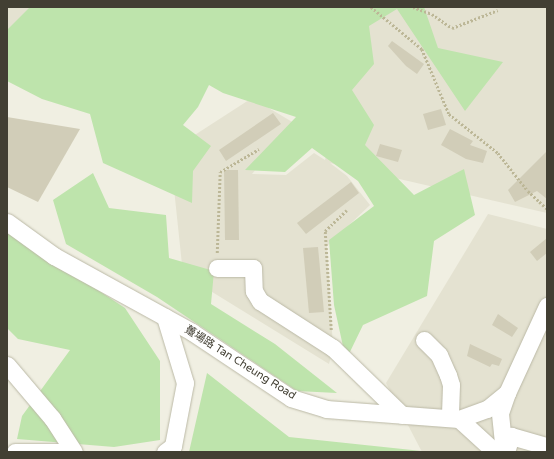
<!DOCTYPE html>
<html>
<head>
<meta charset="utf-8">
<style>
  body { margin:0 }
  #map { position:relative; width:554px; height:459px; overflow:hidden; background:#f0efe2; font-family:"Varela Round","Noto Sans TC",sans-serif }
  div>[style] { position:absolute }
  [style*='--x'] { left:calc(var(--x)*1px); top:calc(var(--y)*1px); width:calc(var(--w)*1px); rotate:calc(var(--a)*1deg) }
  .residential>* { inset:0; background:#e4e2d1 }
  .green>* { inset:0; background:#bee4ac }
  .building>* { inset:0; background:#d1cdb8 }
  .path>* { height:2.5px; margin-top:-1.25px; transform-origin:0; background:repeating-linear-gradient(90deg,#bcb797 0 2px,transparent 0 4px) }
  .roads { filter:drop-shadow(0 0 1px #bbb9a6) drop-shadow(0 0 1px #bbb9a6) }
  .minor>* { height:17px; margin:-8.5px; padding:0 8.5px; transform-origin:8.5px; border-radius:8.5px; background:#fff }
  span { translate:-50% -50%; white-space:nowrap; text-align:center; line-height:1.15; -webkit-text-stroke:3px #fff; paint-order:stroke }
  .street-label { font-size:11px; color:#423f33 }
  .frame { position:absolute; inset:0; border:8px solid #423f33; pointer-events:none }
</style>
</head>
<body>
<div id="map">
  <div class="residential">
    <div style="clip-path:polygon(7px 7px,51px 7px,7px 52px)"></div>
    <div style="clip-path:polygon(364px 7px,547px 7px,547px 213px,330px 163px,347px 176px,370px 205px,327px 246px,333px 348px,329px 364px,183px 274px,170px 151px,252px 98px,294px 123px,252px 174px,286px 175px,314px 153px,325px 160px)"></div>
    <div style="clip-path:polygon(488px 214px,547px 229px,547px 452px,422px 452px,386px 383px)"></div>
  </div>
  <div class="green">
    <div style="clip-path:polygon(30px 7px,424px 7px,438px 48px,503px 62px,465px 111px,397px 9px,369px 26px,374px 64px,352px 90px,374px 125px,365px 145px,414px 195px,464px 169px,475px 215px,434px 241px,427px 296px,363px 325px,346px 360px,334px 305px,329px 240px,374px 206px,358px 181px,312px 148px,285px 172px,245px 170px,296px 117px,223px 93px,209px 85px,198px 107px,183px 125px,211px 146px,193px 171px,192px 203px,103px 163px,90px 114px,42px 99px,7px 81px,7px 30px)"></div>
    <div style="clip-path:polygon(93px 173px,109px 208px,166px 215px,169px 258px,214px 271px,211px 304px,275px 344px,337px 393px,297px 391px,157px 297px,66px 244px,53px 200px)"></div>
    <div style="clip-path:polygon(7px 230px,125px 308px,160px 361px,160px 440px,114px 447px,17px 439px,22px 416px,70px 350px,18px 339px,7px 328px)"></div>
    <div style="clip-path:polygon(207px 373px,289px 437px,431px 452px,189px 452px)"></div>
  </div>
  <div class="building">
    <div style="clip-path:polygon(392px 41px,424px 64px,417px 74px,406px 66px,388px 46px)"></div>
    <div style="clip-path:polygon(441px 109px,446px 125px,428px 130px,423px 114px)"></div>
    <div style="clip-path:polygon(273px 113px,281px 124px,226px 161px,219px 150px)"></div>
    <div style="clip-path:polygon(7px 117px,80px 129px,38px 202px,7px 187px)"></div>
    <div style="clip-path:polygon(450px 129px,473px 141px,470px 145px,487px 151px,483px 163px,466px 159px,441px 145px)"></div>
    <div style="clip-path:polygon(380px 144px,402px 150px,398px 162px,376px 156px)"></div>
    <div style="clip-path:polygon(547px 151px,547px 199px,537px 191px,515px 202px,508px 190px)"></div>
    <div style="clip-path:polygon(224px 170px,238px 170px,239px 240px,225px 240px)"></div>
    <div style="clip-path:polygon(351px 182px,359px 193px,306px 234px,297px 223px)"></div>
    <div style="clip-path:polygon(547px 238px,547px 253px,537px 261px,530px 252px)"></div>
    <div style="clip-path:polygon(318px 247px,324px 312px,309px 313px,303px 248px)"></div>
    <div style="clip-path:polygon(498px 314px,518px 328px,512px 337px,492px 325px)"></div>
    <div style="clip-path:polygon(470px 344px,502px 359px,499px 366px,492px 364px,490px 367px,467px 356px)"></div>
  </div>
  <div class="path">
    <div style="--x:371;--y:7;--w:66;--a:39.5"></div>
    <div style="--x:422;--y:49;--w:70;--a:67.4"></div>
    <div style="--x:449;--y:114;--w:63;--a:38.5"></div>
    <div style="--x:498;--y:153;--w:48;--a:51.7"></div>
    <div style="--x:528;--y:191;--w:26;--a:43"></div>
    <div style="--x:413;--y:7;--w:20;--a:20"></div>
    <div style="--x:432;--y:14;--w:24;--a:35"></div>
    <div style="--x:452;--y:28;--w:49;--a:-21.4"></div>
    <div style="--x:217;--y:253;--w:81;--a:-87.9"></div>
    <div style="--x:220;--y:172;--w:45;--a:-30.5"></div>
    <div style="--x:331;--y:330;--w:99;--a:-93.5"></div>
    <div style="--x:325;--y:231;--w:30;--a:-44"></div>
  </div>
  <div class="roads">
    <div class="minor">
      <div style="--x:7;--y:222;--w:58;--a:35.9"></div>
      <div style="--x:54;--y:256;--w:158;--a:28.8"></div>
      <div style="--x:192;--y:332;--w:119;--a:33.7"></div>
      <div style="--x:291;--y:398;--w:37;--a:17"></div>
      <div style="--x:326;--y:409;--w:133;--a:4.3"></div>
      <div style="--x:459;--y:419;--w:30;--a:-20"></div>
      <div style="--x:487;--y:409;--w:26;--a:-39"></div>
      <div style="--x:217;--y:268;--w:36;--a:0"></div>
      <div style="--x:253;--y:268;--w:23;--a:88"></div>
      <div style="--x:254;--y:291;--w:12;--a:59"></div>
      <div style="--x:260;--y:301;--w:87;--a:32.8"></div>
      <div style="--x:333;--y:348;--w:96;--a:44.2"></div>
      <div style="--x:165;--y:317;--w:69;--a:73.1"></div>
      <div style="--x:185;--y:383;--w:64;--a:100.8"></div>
      <div style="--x:173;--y:446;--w:10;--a:143"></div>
      <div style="--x:424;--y:340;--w:21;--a:45"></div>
      <div style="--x:439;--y:355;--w:22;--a:66"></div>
      <div style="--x:448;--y:375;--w:10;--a:73"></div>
      <div style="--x:451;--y:385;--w:33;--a:92"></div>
      <div style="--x:7;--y:365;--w:70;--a:49.7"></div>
      <div style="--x:52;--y:418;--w:40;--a:57.1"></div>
      <div style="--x:459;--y:419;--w:49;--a:42.5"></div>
      <div style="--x:15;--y:452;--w:46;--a:0"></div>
      <div style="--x:504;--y:452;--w:39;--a:-96"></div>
      <div style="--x:500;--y:413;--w:21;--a:-71"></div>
      <div style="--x:507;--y:393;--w:96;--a:-65.3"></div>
      <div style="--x:506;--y:452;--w:17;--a:-73"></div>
      <div style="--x:511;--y:436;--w:37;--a:16"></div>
    </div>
  </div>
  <div class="street-label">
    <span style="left:240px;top:363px;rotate:32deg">躉場路 Tan Cheung Road</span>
  </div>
  <div class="frame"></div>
</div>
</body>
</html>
